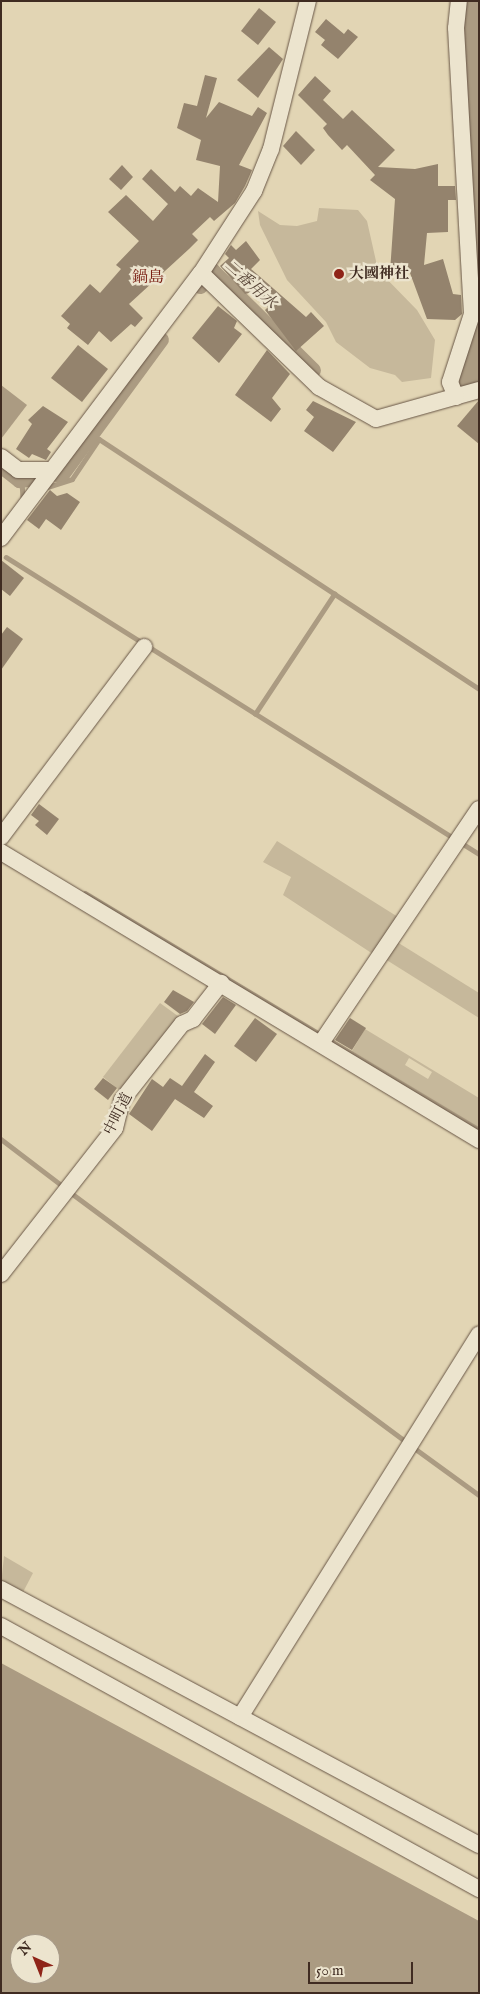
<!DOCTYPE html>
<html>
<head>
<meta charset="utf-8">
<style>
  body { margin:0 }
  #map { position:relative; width:480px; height:1994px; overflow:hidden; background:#e2d5b4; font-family:"IM FELL English","Noto Serif JP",serif }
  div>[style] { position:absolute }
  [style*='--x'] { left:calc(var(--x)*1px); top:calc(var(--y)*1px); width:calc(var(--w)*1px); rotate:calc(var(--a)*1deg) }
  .green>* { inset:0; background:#c6b89b }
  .water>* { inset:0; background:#ab9b82 }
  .stream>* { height:4.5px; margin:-2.25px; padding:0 2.25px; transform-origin:2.25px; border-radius:2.25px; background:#ab9b82 }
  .canal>* { height:15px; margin:-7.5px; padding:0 7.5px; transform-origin:7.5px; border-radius:7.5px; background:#ab9b82 }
  .building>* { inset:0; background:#94836d }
  .roads { filter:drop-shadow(0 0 1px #685646) drop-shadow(0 0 1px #685646) }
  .minor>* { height:16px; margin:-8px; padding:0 8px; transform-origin:8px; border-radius:8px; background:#ece4ce }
  .dots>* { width:14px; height:14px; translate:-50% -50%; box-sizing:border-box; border:2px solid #ece4ce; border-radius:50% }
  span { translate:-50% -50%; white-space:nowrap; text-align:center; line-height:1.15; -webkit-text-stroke:5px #ece4ce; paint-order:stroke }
  .poi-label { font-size:15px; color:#3f2b21; font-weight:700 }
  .left { translate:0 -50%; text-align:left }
  .street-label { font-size:15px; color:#3f2b21 }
  .neighbourhood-label { font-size:16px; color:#7a1f14 }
  .water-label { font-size:16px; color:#5a4739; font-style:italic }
  .frame { position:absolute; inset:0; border:2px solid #3f2b21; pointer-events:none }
  .north { position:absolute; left:10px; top:1934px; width:50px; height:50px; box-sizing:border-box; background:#ece4ce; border:1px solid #a79a89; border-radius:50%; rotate:316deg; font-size:14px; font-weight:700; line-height:20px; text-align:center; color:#3f2b21 }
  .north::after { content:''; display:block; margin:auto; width:18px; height:22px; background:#8f2418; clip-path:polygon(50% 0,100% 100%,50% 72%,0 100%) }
  .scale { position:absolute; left:308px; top:1962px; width:105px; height:22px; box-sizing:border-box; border:2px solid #3f2b21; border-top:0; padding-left:6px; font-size:15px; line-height:18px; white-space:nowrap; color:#3f2b21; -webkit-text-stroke:4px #ece4ce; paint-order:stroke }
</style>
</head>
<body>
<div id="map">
  <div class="green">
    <div style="clip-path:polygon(319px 208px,358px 210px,367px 221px,378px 270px,417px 310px,435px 340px,431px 378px,402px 382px,395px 375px,370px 368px,336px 342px,326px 322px,287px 280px,260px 225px,258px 211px,280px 225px,297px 226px,317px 221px)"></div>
    <div style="clip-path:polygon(277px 841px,398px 917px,373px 954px,283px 895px,291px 877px,263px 862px)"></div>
    <div style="clip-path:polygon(397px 942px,479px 993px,479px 1018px,385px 959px)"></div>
    <div style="clip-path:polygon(160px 1003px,182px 1019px,123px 1093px,103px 1077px)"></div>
    <div style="clip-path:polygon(evenodd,365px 1029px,479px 1098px,479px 1128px,352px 1051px,365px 1029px,409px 1058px,432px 1072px,428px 1079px,405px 1065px,409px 1058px)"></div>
    <div style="clip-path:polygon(4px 1556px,33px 1573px,21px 1596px,1px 1585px)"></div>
  </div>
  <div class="water">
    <div style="clip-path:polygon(466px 1px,479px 1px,479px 384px,462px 389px,457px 381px,477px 308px,463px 32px)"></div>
    <div style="clip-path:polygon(1px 385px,27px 405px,1px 439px)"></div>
    <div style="clip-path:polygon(evenodd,1px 1663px,479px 1921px,479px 1993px,1px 1993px,1px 1663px,20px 1944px,50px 1944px,50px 1974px,20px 1974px,20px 1944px)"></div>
  </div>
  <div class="stream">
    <div style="--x:22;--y:480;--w:17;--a:87"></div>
    <div style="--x:48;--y:487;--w:25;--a:-18"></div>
    <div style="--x:72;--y:479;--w:48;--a:-56"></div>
    <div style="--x:99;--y:439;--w:455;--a:33.3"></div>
    <div style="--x:6;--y:557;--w:559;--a:32.12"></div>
    <div style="--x:255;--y:714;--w:144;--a:-56.6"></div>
    <div style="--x:85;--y:893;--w:460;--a:31"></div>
    <div style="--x:1;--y:1139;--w:79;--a:37.3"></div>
    <div style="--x:70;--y:1192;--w:420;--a:36.6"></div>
    <div style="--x:413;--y:1447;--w:82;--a:36"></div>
  </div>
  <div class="canal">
    <div style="--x:200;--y:286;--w:20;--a:-53"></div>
    <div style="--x:212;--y:270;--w:142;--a:44.7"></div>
    <div style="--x:1;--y:466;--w:23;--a:38"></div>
    <div style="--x:19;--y:480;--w:8;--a:-7"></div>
    <div style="--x:56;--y:474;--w:6;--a:0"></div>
    <div style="--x:62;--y:474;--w:167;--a:-53.7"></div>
  </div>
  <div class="building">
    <div style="clip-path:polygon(259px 8px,276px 22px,258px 45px,241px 31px)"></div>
    <div style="clip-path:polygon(326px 19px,344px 34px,348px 29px,358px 37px,338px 59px,321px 45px,325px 40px,315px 32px)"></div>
    <div style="clip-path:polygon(269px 47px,283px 59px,258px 98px,237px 80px)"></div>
    <div style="clip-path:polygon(205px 75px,217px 78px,206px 118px,219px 102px,252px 116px,258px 107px,267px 113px,239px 165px,252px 170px,245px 186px,235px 203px,214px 221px,210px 217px,192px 234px,198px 240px,189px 249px,129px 304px,143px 318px,135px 327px,131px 324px,111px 342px,99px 331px,88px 345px,67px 328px,70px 324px,61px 316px,90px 284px,100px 293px,121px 269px,116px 265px,139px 241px,108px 212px,126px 195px,153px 221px,168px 204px,142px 179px,151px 169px,175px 192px,180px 186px,191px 196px,198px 188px,218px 202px,220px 166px,196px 160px,201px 140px,177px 128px,184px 103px,197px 106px)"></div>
    <div style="clip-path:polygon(315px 76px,331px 91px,323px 100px,343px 119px,352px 110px,395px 150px,378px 167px,415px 169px,438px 164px,438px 186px,455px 186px,456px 200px,448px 200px,448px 232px,427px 233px,424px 265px,443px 259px,453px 294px,461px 295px,462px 314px,455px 320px,427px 319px,410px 273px,390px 272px,395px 199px,370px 180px,375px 175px,347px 145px,342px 150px,328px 135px,323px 128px,327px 124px,298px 95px)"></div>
    <div style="clip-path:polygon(296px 131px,315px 150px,301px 165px,283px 146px)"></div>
    <div style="clip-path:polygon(122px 165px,133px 177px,121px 190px,109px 179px)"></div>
    <div style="clip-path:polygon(246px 241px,260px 260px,251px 269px,306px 317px,311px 312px,324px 326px,296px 351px,265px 310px,268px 307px,253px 292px,245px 294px,220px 266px,229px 258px,225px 254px,231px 245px,236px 250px)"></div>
    <div style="clip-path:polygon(218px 306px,237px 321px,234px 328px,242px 334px,219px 363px,192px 338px)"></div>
    <div style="clip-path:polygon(78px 345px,108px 369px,82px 402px,51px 378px)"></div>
    <div style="clip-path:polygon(267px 350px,290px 374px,272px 398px,281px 409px,271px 422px,235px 395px)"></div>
    <div style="clip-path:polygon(479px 400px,479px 444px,457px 426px)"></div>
    <div style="clip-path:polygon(313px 401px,356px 422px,333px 452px,304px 431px,314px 417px,306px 410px)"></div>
    <div style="clip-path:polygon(43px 406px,68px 422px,47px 449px,51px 452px,46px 460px,32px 454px,29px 458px,16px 449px,32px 424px,28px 420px)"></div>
    <div style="clip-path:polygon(50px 490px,57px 496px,67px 493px,80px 502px,61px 530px,46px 519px,39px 529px,27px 520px)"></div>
    <div style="clip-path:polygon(1px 560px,24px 578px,10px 596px,1px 589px)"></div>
    <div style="clip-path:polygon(7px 627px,23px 639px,1px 670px,1px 635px)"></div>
    <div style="clip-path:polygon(39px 804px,59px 819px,47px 835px,35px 825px,39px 821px,31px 815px)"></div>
    <div style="clip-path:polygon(173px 990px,194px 1002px,187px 1011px,180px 1014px,164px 1002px)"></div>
    <div style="clip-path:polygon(223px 997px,236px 1005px,215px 1034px,202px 1024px)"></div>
    <div style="clip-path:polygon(255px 1018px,277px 1034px,256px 1062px,234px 1046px)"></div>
    <div style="clip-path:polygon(350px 1018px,366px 1028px,352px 1050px,335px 1040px)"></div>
    <div style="clip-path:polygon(205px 1054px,215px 1062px,194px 1092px,213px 1106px,204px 1118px,175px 1099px,152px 1131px,129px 1114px,152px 1079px,163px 1087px,170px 1078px,182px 1086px)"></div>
    <div style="clip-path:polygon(103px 1078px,117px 1088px,108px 1100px,94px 1089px)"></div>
  </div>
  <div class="roads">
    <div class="minor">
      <div style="--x:201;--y:273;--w:164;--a:44"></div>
      <div style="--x:319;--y:387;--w:65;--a:29.3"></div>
      <div style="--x:376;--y:419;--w:107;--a:-15.7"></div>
      <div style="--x:456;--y:397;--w:16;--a:-112"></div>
      <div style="--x:450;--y:382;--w:71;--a:-72.1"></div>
      <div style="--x:472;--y:314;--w:286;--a:-93.2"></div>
      <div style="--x:456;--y:28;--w:27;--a:-84"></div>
      <div style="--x:1;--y:457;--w:21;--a:37"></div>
      <div style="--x:18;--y:470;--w:33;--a:0"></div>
      <div style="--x:1;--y:538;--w:332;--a:-53"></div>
      <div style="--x:201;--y:273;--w:98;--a:-57.1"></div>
      <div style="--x:254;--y:191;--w:45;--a:-68"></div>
      <div style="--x:271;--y:149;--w:153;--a:-76"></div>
      <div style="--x:1;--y:837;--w:238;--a:-53"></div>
      <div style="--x:1;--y:852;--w:558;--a:31.07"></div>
      <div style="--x:321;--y:1043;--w:282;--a:-56"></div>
      <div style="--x:1;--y:1274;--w:185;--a:-52"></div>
      <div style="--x:115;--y:1128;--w:29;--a:-76"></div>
      <div style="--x:122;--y:1100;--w:97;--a:-51.7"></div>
      <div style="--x:182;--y:1024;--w:12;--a:-24"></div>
      <div style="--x:193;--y:1019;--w:46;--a:-52.1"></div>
      <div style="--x:1;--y:1589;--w:542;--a:28.17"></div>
      <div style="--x:1;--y:1626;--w:546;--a:28.82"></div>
      <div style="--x:240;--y:1717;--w:451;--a:-58"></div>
    </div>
  </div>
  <div class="dots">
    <div style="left:339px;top:274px;background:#8f2418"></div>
  </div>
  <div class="poi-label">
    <span class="left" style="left:349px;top:274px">大國神社</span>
  </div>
  <div class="street-label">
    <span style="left:118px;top:1114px;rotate:-63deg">中町道</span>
  </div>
  <div class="neighbourhood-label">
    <span style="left:148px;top:278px">鍋島</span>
  </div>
  <div class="water-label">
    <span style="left:250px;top:285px;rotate:42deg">二番用水</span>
  </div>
  <div class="frame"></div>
  <div class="north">N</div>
  <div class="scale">50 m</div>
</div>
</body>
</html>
